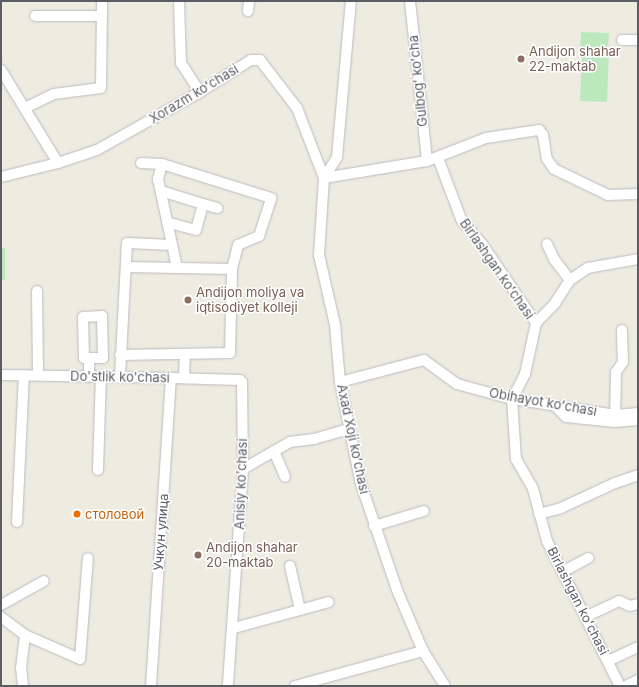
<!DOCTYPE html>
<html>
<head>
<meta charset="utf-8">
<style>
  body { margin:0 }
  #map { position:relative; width:639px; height:687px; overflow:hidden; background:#eeece1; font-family:Inter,sans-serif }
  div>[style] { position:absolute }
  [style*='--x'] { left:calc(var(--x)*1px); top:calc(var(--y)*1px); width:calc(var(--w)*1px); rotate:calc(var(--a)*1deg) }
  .green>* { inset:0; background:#bce8be }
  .roads { filter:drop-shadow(0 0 1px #b9bbc1) drop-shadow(0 0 1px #b9bbc1) }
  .minor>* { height:10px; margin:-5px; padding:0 5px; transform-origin:5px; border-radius:5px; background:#fff }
  .dots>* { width:11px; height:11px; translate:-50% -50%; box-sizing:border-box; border:2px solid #fff; border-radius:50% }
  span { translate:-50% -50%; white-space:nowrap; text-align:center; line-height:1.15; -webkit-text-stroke:3px #fff; paint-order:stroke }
  .education-label { font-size:13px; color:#785e54 }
  .left { translate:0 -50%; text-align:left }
  .street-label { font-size:13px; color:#5a5d63 }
  .food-label { font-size:13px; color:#c56008 }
  .frame { position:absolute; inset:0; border:2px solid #5a5d63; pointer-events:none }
</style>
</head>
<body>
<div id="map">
  <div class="green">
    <div style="clip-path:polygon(581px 32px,609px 33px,608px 49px,580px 48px)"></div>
    <div style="clip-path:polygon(582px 51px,609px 52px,607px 102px,580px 101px)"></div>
    <div style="clip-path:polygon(1px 248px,5px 248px,5px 280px,1px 280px)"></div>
  </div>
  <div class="roads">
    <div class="minor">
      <div style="--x:179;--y:1;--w:62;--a:88.2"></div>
      <div style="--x:181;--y:63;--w:35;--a:57"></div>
      <div style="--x:410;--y:1;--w:161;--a:83.9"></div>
      <div style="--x:248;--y:11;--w:10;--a:-84"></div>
      <div style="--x:35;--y:16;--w:67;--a:0"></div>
      <div style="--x:622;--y:40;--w:16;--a:0"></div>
      <div style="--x:1;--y:70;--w:109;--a:58.5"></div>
      <div style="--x:25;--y:108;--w:32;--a:-26"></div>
      <div style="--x:54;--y:94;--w:47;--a:-7.3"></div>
      <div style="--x:101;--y:88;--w:87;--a:-89.3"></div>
      <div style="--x:438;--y:158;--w:65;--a:69.3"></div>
      <div style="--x:461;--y:219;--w:33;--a:50"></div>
      <div style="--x:482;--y:244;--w:96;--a:55.6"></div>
      <div style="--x:536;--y:323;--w:52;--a:102.2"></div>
      <div style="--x:525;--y:374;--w:28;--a:117"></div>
      <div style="--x:512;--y:399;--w:60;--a:86.2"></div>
      <div style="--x:516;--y:459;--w:34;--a:60"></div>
      <div style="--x:533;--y:489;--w:54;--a:74.9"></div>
      <div style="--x:547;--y:541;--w:162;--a:63.3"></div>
      <div style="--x:162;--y:164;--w:16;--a:105"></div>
      <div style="--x:158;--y:179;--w:91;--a:77.9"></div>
      <div style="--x:1;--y:177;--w:59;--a:-13.8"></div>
      <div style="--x:58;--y:163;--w:41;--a:-18.4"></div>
      <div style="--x:97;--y:150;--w:118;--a:-29.4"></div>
      <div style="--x:200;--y:92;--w:60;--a:-32.1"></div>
      <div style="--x:251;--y:60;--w:9;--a:0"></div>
      <div style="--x:260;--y:60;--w:61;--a:52.4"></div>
      <div style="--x:297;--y:108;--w:75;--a:68.9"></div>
      <div style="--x:324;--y:178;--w:77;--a:93.7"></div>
      <div style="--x:319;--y:255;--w:72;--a:77.1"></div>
      <div style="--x:335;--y:325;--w:57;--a:85"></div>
      <div style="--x:340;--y:382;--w:104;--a:78.4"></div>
      <div style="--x:361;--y:484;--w:112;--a:71.2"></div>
      <div style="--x:397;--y:590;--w:66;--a:66.9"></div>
      <div style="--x:423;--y:651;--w:41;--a:57.8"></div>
      <div style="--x:324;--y:178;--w:104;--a:-9.4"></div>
      <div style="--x:427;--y:161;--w:63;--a:-21.3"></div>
      <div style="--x:486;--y:138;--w:54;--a:-8.6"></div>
      <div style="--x:539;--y:130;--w:6;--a:51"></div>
      <div style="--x:543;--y:135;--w:24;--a:81"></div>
      <div style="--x:547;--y:159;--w:12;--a:55"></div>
      <div style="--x:554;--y:169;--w:60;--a:25.7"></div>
      <div style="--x:608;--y:195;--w:30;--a:-2"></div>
      <div style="--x:324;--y:178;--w:25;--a:-58"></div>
      <div style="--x:337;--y:157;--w:157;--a:-84.9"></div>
      <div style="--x:161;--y:191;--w:44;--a:17.2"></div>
      <div style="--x:203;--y:204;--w:27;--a:105"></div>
      <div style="--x:196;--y:230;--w:30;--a:-165"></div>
      <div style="--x:203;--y:204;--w:15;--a:16"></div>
      <div style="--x:547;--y:244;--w:17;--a:65"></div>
      <div style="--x:554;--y:259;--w:26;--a:53"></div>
      <div style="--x:126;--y:267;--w:106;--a:1.1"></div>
      <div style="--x:37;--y:291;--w:84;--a:89.3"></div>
      <div style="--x:536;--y:323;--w:28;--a:-46"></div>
      <div style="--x:555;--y:303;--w:27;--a:-57"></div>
      <div style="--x:570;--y:280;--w:22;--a:-34"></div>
      <div style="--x:588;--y:268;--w:51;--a:-10.2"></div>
      <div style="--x:120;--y:355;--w:110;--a:-1"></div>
      <div style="--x:230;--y:353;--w:84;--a:-88.6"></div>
      <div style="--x:232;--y:269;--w:25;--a:-76"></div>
      <div style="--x:238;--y:245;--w:23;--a:-23"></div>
      <div style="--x:259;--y:236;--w:40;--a:-72"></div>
      <div style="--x:271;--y:198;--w:114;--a:-162.7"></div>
      <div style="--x:162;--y:164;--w:21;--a:-177"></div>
      <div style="--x:1;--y:375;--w:170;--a:1"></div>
      <div style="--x:171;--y:378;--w:69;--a:1.7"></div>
      <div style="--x:240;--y:380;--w:3;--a:45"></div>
      <div style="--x:242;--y:382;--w:87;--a:89.3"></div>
      <div style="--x:243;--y:469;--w:218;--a:94"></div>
      <div style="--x:89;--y:376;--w:18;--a:-90"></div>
      <div style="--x:89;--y:358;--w:5;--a:180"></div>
      <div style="--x:84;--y:358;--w:41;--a:-91.4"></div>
      <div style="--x:83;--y:317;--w:19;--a:-3"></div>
      <div style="--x:102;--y:316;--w:42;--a:88.6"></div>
      <div style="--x:103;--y:358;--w:14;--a:180"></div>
      <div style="--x:120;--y:376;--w:133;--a:-87"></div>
      <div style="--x:127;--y:243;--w:45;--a:2.5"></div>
      <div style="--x:184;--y:378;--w:23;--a:-88"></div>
      <div style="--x:340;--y:382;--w:87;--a:-14.7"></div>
      <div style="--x:424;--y:360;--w:41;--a:36"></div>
      <div style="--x:457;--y:384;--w:57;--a:15.3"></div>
      <div style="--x:512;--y:399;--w:105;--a:8.7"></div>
      <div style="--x:616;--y:415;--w:22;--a:-5"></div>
      <div style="--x:554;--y:405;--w:17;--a:45"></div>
      <div style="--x:566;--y:417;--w:49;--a:5.8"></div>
      <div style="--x:615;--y:422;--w:23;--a:-5"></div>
      <div style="--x:615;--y:422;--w:50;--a:-88.9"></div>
      <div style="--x:616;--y:372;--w:12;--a:-55"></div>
      <div style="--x:623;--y:362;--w:32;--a:-92"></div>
      <div style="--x:274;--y:451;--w:28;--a:67"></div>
      <div style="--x:243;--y:469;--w:54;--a:-29.9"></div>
      <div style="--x:290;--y:442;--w:24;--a:-7"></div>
      <div style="--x:314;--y:439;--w:36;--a:-16"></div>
      <div style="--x:98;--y:470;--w:94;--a:-88.2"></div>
      <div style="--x:539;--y:514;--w:23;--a:-15"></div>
      <div style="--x:561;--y:508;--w:60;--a:-24.8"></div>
      <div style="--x:615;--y:483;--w:24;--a:-19"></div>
      <div style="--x:17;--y:522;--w:147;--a:-87.3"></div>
      <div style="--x:374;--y:526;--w:52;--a:-16.7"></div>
      <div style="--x:290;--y:566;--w:45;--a:77.2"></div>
      <div style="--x:562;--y:572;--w:30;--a:-28"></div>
      <div style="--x:1;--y:605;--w:49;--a:-29.2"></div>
      <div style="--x:587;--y:616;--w:35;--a:-25"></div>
      <div style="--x:619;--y:601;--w:12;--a:24"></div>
      <div style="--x:630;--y:606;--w:8;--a:-14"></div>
      <div style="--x:1;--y:617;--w:30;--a:37"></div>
      <div style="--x:25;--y:635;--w:60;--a:23.6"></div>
      <div style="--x:80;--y:659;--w:101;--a:-85.5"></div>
      <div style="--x:234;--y:628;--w:98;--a:-15.3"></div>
      <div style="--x:608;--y:661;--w:33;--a:-25"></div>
      <div style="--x:23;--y:686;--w:18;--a:-96"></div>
      <div style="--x:21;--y:668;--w:33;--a:-83"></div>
      <div style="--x:151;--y:686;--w:309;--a:-86.3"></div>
      <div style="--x:295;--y:686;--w:133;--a:-15.3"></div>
      <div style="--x:626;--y:686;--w:13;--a:-27"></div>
    </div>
  </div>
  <div class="dots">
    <div style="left:521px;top:59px;background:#8d6e63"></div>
    <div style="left:188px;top:300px;background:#8d6e63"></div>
    <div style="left:77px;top:514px;background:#e8710a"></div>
    <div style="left:198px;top:555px;background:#8d6e63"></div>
  </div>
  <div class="education-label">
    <span class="left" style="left:529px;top:59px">Andijon shahar<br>22-maktab</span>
    <span class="left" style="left:196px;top:300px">Andijon moliya va<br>iqtisodiyet kolleji</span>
    <span class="left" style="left:206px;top:555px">Andijon shahar<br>20-maktab</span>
  </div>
  <div class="street-label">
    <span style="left:418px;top:81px;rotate:-96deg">Gulbogʻ koʻcha</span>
    <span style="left:194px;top:94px;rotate:-31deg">Xorazm koʻchasi</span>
    <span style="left:497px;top:269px;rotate:55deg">Birlashgan koʻchasi</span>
    <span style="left:120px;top:377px;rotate:1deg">Do'stlik ko'chasi</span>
    <span style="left:543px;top:402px;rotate:10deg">Obihayot koʻchasi</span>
    <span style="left:353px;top:439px;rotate:78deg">Axad Xoji koʻchasi</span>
    <span style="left:241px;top:484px;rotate:-88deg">Anisiy ko'chasi</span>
    <span style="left:161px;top:532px;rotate:-86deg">Учкун улица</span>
    <span style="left:578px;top:601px;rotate:63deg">Birlashgan koʻchasi</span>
  </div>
  <div class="food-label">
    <span class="left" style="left:85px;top:514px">столовой</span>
  </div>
  <div class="frame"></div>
</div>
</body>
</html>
